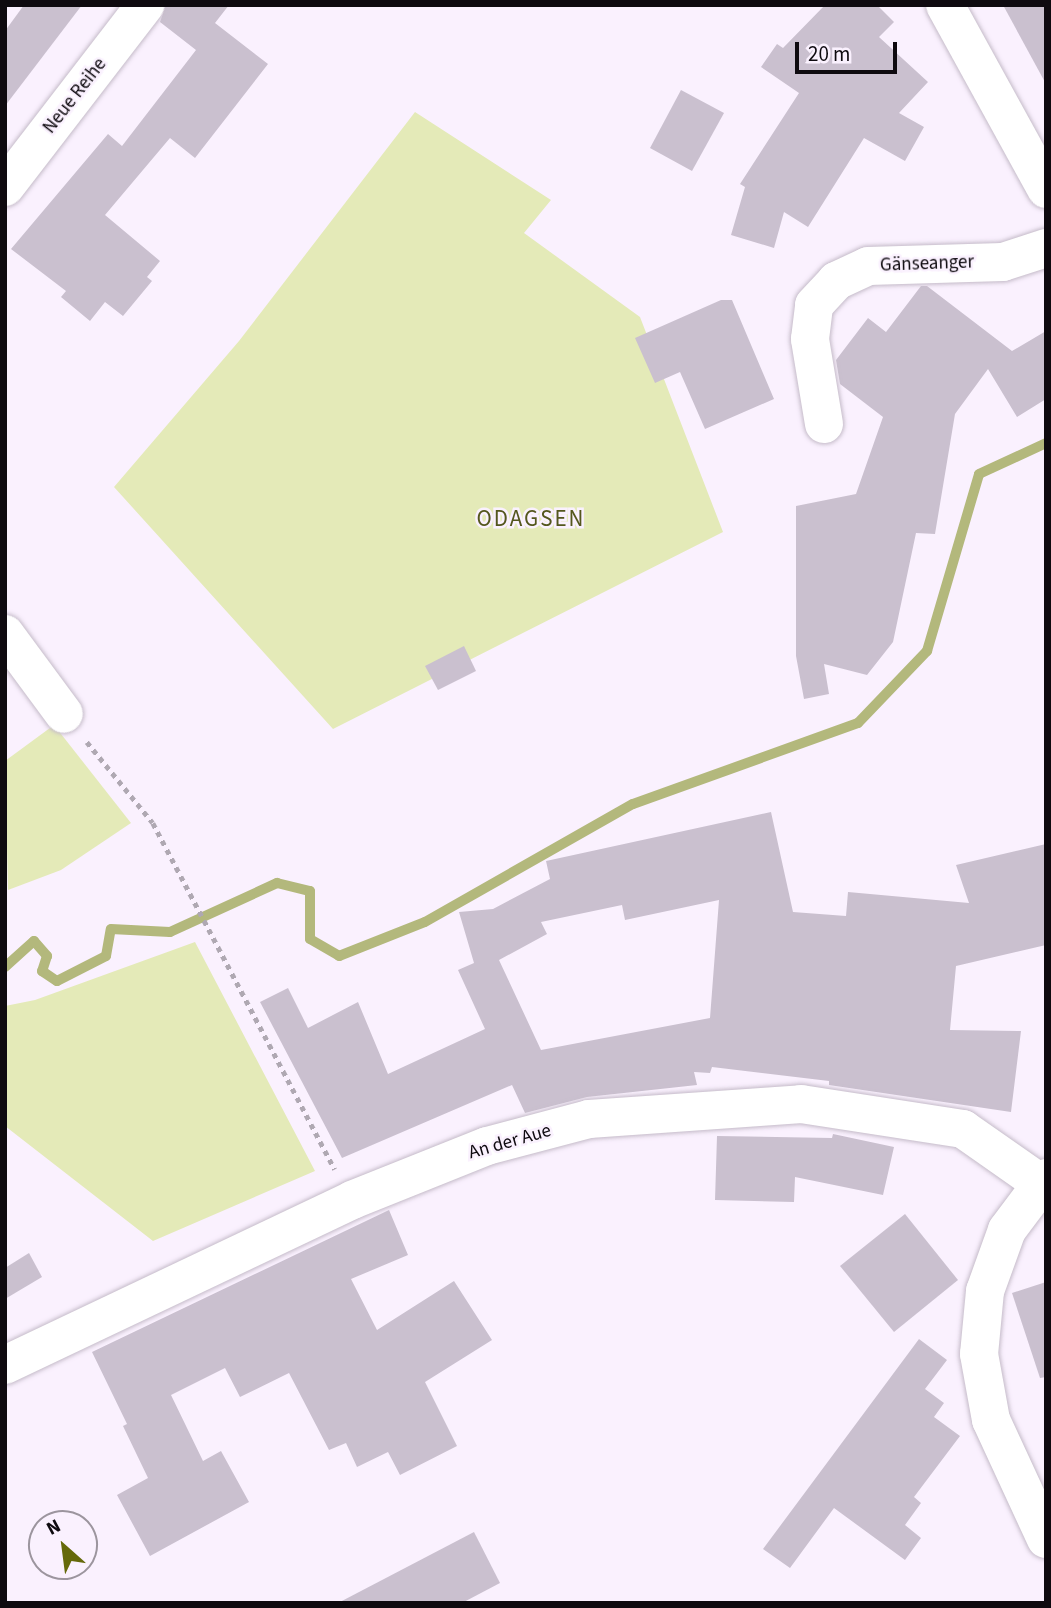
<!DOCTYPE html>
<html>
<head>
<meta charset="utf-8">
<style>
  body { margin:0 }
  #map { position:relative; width:1051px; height:1608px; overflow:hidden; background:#faf1fe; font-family:"Source Sans 3",sans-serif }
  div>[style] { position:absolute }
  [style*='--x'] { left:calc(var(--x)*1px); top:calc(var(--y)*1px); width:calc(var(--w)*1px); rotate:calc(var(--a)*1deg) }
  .green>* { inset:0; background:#e4eab8 }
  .stream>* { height:10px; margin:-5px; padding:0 5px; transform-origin:5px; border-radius:5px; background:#b3b87c }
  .building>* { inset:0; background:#cac0cf }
  .path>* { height:4.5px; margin-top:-2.25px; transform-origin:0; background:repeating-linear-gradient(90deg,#afa8b2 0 5px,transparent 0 10px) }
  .roads { filter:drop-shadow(0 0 2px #c5bbc9) drop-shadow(0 0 2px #c5bbc9) }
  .minor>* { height:38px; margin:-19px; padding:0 19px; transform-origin:19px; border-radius:19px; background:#fff }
  .major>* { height:38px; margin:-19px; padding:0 19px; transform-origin:19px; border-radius:19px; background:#fff }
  span { translate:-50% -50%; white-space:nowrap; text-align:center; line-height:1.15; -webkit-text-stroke:5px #faf1fe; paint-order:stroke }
  .street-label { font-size:19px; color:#0e0a0f }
  .quarter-label { font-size:23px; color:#54571d; letter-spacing:2px }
  .frame { position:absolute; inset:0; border:7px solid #0e0a0f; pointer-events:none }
  .north { position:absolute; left:28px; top:1510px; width:70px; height:70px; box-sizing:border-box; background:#faf1fe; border:2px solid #9c959e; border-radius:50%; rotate:332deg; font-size:19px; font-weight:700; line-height:28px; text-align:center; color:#0e0a0f }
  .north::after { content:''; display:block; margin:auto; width:24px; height:32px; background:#65690a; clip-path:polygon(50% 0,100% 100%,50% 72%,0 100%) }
  .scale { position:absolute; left:795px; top:42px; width:102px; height:32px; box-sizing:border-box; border:4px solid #0e0a0f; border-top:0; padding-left:9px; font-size:21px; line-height:24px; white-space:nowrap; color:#0e0a0f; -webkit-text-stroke:5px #faf1fe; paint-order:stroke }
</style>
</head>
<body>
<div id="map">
  <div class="green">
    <div style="clip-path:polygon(415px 112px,551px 200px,524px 233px,640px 317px,723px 532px,333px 729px,114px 487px,239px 341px)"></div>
    <div style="clip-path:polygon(54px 725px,131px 823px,61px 870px,8px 890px,5px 761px)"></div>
    <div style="clip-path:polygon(195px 942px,315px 1171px,153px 1241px,5px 1126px,5px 1006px,35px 1000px)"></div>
  </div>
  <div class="stream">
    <div style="--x:5;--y:967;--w:39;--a:-42"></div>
    <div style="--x:34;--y:941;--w:20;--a:49"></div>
    <div style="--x:47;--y:956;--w:16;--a:108"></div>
    <div style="--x:42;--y:971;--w:18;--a:34"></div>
    <div style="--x:57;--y:981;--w:55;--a:-27"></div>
    <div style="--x:106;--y:956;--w:27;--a:-80"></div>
    <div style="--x:111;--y:929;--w:59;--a:2.9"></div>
    <div style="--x:170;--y:932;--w:118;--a:-24.6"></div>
    <div style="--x:277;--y:883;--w:34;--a:14"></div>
    <div style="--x:310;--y:891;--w:48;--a:90"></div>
    <div style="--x:310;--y:939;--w:34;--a:30"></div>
    <div style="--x:339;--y:956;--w:92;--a:-21.6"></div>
    <div style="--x:425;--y:922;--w:239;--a:-29.6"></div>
    <div style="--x:633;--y:804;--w:239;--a:-19.8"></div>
    <div style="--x:858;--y:723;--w:100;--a:-46.2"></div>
    <div style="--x:927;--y:651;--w:184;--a:-73.6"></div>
    <div style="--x:979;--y:474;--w:74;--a:-24.8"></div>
  </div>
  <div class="building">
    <div style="clip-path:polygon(24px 5px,82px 5px,5px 106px,5px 31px)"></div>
    <div style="clip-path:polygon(166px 5px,229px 5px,215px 23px,268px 64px,195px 158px,170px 138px,105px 215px,160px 261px,147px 277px,152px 281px,123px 316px,105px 302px,90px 321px,61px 297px,66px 291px,11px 249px,108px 134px,122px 146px,196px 50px,160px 22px)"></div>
    <div style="clip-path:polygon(825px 5px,877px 5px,894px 22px,879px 37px,928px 82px,899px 113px,924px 127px,905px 161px,864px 138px,808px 227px,784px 212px,774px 248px,731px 235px,745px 187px,740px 184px,799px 93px,761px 67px,777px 44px,783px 48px)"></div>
    <div style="clip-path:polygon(1003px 5px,1046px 5px,1046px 84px)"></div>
    <div style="clip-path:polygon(681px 90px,724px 113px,692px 171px,650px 148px)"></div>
    <div style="clip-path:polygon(921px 286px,927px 286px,1012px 351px,1046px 331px,1046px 399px,1017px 417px,988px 369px,955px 414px,935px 534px,916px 533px,893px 642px,867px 675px,824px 664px,829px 694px,804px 699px,796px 656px,796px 506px,856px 494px,883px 417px,840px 384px,836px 360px,868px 318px,886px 332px)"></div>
    <div style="clip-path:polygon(721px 300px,732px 300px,774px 399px,705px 429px,680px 372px,655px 383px,635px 338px)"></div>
    <div style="clip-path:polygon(464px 646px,476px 671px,438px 690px,425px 666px)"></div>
    <div style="clip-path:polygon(evenodd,771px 812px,793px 912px,846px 916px,848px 892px,969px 903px,956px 865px,1046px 844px,1046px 945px,956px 966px,950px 1030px,1021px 1031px,1011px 1112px,829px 1085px,829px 1081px,712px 1067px,710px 1073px,694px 1072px,697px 1085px,587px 1097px,525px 1113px,512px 1085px,342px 1158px,260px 1002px,288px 988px,308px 1028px,358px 1002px,388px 1074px,485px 1029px,458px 970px,474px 963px,459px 912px,493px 909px,550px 879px,546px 861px,771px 812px,719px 900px,710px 1018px,541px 1050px,499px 960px,547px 934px,541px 922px,622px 905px,625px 920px,719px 900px)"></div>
    <div style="clip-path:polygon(833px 1134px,894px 1147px,883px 1195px,795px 1177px,794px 1202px,715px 1200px,717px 1136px,832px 1138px)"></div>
    <div style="clip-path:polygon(389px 1210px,408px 1255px,351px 1279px,377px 1330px,454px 1281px,492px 1340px,425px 1382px,457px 1446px,400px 1475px,388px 1452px,357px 1467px,346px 1443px,329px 1450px,289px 1373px,240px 1397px,225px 1368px,171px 1395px,203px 1461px,221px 1451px,249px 1502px,150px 1556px,117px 1495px,148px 1478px,123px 1426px,127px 1424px,92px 1352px)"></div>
    <div style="clip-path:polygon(905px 1214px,958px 1280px,894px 1332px,840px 1266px)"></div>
    <div style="clip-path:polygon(29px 1253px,42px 1277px,5px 1299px,5px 1268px)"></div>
    <div style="clip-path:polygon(1046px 1282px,1046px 1377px,1040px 1378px,1012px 1293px)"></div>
    <div style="clip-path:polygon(919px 1339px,947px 1360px,925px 1389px,944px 1403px,934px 1417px,960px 1436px,914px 1497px,921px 1503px,905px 1525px,921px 1538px,905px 1560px,834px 1508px,790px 1568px,763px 1549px)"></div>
    <div style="clip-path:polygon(474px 1532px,500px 1583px,462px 1603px,338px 1603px)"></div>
  </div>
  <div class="path">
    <div style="--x:87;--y:742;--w:104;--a:50.8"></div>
    <div style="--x:153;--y:823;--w:391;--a:62.3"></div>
  </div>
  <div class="roads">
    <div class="minor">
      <div style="--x:5;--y:187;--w:230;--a:-52.4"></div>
      <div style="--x:824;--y:424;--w:86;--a:-99.4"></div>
      <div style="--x:810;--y:339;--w:34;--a:-83"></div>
      <div style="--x:814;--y:305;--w:33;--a:-47"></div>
      <div style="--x:836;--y:281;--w:35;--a:-25"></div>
      <div style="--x:868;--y:266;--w:135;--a:-1.7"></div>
      <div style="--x:1003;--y:262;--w:45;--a:-18"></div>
      <div style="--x:5;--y:634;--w:99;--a:53.6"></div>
      <div style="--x:5;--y:1365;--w:384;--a:-25.4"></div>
      <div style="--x:352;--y:1200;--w:145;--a:-21.8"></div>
      <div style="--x:487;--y:1146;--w:106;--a:-14.8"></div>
      <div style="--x:589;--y:1119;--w:213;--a:-4"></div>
      <div style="--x:801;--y:1104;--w:164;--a:8.8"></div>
      <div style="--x:963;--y:1129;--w:94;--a:35"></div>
    </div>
    <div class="major">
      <div style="--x:945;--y:5;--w:210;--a:61.2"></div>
      <div style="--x:1046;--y:1178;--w:65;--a:126.9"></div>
      <div style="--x:1007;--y:1230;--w:65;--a:109.8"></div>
      <div style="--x:985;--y:1291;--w:63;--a:95.4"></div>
      <div style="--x:979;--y:1354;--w:67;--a:79.7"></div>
      <div style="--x:991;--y:1420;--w:131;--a:65.2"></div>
    </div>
  </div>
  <div class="street-label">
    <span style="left:75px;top:96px;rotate:-52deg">Neue Reihe</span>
    <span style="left:927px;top:264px;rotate:-2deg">Gänseanger</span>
    <span style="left:510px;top:1142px;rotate:-16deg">An der Aue</span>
  </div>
  <div class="quarter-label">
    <span style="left:531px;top:519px">ODAGSEN</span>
  </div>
  <div class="frame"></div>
  <div class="north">N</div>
  <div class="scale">20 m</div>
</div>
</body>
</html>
